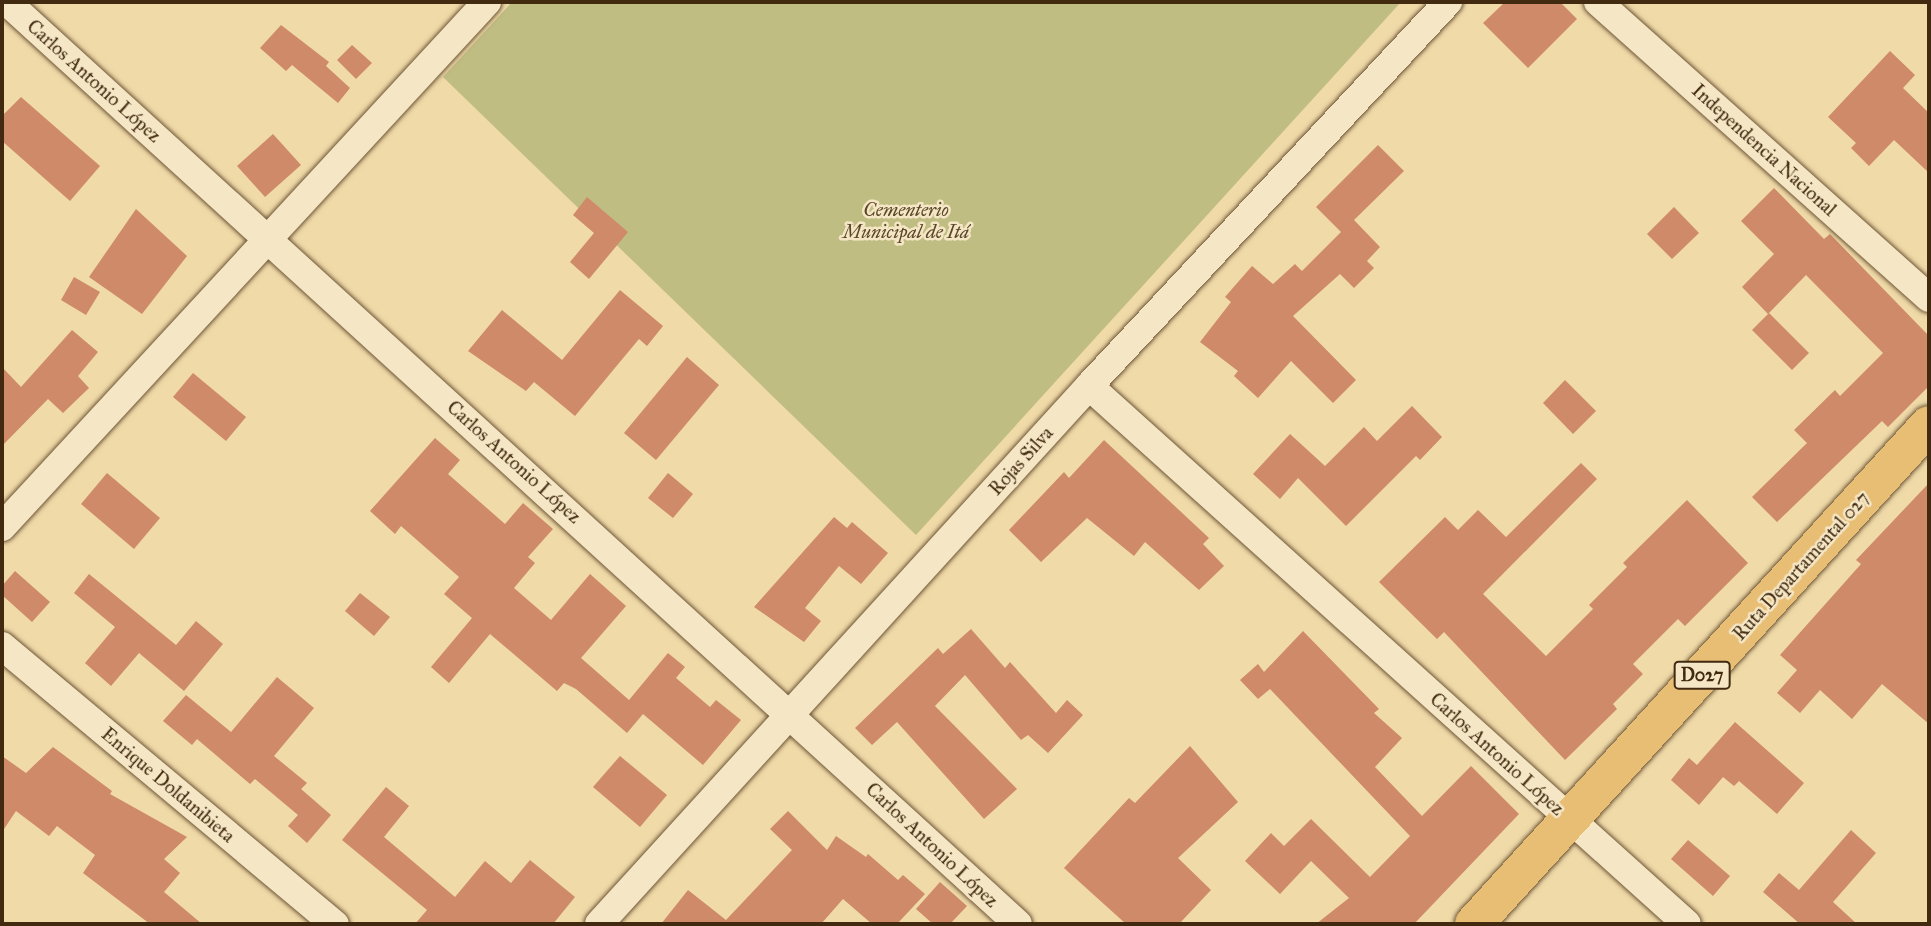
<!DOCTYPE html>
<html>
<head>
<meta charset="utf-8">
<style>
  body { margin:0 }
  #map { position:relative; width:1931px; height:926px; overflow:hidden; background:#f0daa8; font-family:"IM FELL Great Primer",serif }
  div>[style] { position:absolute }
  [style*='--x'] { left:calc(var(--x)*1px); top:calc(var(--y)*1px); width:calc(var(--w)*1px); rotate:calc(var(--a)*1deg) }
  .green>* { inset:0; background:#c0bd83 }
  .building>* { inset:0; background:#ce8a69 }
  .roads { filter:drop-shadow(0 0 2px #6e5637) drop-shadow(0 0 2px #6e5637) }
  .street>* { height:28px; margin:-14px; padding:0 14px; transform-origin:14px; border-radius:14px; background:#f5e7c6 }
  .primary>* { height:38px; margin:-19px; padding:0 19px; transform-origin:19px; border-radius:19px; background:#e8bd74 }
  span { translate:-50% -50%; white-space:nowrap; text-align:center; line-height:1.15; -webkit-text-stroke:5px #f5e7c6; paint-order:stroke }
  .shield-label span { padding:2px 5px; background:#f5e7c6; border:2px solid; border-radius:5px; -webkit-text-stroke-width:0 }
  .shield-label { font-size:18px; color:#422a11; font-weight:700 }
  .street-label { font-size:19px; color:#422a11 }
  .park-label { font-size:19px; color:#5b4728; font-style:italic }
  .frame { position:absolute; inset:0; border:4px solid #422a11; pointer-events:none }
</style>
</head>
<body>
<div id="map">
  <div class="green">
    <div style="clip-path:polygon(512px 2px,1401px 2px,916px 535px,443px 77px)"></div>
  </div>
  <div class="building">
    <div style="clip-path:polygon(1505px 2px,1560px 2px,1577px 19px,1528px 68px,1483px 23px)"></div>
    <div style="clip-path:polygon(281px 25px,329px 62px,326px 66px,350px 88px,338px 103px,292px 65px,286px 71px,260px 48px)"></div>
    <div style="clip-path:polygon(352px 45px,372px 63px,356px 79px,337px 60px)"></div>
    <div style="clip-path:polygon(1890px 51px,1915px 75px,1903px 88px,1929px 113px,1929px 173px,1894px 140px,1869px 166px,1851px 148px,1856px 143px,1828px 117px)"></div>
    <div style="clip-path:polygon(21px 97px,100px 166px,70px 201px,2px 141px,2px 116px)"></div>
    <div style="clip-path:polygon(273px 134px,301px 165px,265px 197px,237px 166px)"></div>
    <div style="clip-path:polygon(1378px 145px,1404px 171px,1354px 220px,1380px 247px,1367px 261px,1374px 268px,1354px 288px,1340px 274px,1293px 316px,1356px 380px,1333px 403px,1291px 361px,1258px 398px,1234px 376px,1238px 371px,1200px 342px,1231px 302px,1225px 297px,1252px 266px,1273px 284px,1295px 264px,1302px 271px,1341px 232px,1316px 207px)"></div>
    <div style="clip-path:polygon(1774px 188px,1824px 239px,1830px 234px,1929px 336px,1929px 386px,1888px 427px,1882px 421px,1777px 522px,1752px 497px,1807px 443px,1794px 430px,1835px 390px,1840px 396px,1883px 353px,1806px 275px,1768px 314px,1742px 287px,1774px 254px,1741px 221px)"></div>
    <div style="clip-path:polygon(587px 197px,628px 232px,589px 279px,570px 262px,594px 233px,573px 215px)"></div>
    <div style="clip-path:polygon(1674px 207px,1699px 233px,1672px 259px,1647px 234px)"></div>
    <div style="clip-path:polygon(136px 209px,187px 256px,142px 314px,89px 277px)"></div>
    <div style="clip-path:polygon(74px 277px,100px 292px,86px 315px,61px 300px)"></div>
    <div style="clip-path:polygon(620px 290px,663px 326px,647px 346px,639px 339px,575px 416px,534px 382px,526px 391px,468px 351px,502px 310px,562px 360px)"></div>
    <div style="clip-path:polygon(1769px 313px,1809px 353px,1792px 370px,1752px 330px)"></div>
    <div style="clip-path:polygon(72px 330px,98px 352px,78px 376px,89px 388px,63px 413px,48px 399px,2px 446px,2px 367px,21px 387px)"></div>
    <div style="clip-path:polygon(687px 357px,719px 385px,656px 460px,624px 433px)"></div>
    <div style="clip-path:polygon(193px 373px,246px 417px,226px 441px,173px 397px)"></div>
    <div style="clip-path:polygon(1565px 380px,1596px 411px,1573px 434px,1543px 403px)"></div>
    <div style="clip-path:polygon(1412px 406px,1442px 437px,1420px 460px,1416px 456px,1346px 526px,1298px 478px,1280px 499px,1253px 474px,1290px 434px,1325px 466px,1364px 427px,1377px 441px)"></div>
    <div style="clip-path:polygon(435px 438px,460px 460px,448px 474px,505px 524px,523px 503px,553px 529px,528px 557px,535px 563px,514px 588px,551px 620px,590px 574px,626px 606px,581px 658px,629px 700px,668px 653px,685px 667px,676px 678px,710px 707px,716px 700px,741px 720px,703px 765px,643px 714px,627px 733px,576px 689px,564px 683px,557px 691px,490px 634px,449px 683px,431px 667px,472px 618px,444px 594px,459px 577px,401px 526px,395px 534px,370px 511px)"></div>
    <div style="clip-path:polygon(1104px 440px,1209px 538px,1203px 544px,1224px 566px,1199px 590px,1145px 542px,1134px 556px,1087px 518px,1041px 562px,1009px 530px,1064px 472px,1069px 478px)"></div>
    <div style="clip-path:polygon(1581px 463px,1597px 479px,1483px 594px,1546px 656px,1593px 609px,1589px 605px,1627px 567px,1623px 563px,1687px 500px,1748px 563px,1685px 626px,1678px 619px,1633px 664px,1643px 674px,1613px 704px,1617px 709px,1565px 760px,1444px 632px,1437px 639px,1379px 582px,1445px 517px,1458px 530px,1478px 510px,1506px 537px)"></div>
    <div style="clip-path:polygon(107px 473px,160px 518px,134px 549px,81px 504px)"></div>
    <div style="clip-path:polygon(668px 473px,693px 494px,673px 518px,648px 498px)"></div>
    <div style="clip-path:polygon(1929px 483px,1929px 724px,1882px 684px,1852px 719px,1820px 690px,1800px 713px,1777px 693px,1797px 670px,1780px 655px,1861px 564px,1856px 560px)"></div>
    <div style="clip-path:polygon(834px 517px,847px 528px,852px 522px,888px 553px,861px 584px,839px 566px,805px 608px,821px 621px,804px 642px,754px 607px)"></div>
    <div style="clip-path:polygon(15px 571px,50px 602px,32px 622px,2px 595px,2px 586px)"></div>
    <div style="clip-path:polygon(89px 574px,176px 645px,196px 621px,223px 644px,184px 691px,139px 653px,111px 686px,85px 663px,115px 627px,74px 593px)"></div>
    <div style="clip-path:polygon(360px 593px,390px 617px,374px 636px,345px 611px)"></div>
    <div style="clip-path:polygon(971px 629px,1005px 668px,1010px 662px,1056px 713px,1067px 700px,1083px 715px,1048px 753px,1028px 735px,1021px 740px,965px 675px,935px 706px,1017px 789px,984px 819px,897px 722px,872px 745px,855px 728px,938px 648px,943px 654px)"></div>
    <div style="clip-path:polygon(1303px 631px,1379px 709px,1374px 713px,1402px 738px,1375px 767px,1422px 816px,1471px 766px,1519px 814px,1414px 924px,1316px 924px,1349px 898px,1311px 861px,1280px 894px,1245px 861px,1271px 833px,1284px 846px,1311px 819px,1370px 877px,1410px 836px,1270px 689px,1258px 699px,1240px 680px,1258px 664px,1264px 672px)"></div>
    <div style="clip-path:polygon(277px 677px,314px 708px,274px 756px,307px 783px,301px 789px,331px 815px,307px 843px,288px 826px,298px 815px,255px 779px,250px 784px,197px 739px,192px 745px,163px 721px,186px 695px,231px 732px)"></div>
    <div style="clip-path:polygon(1735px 722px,1804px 783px,1777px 814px,1739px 781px,1734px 786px,1723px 777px,1699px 805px,1671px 780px,1689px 758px,1697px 765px)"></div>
    <div style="clip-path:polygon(1190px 746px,1238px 802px,1178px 858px,1211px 890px,1179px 924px,1126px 924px,1064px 868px,1129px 798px,1135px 803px)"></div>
    <div style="clip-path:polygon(53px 747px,112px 791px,110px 794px,187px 837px,164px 859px,180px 873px,164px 892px,202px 924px,150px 924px,83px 873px,95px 855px,57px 826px,49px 836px,16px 811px,2px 832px,2px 756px,26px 773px)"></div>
    <div style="clip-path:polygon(620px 756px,667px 795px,640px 827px,593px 787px)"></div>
    <div style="clip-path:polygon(386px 787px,409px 806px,384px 837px,455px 897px,485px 861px,511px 883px,530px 860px,575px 897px,553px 924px,415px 924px,427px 910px,342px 840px)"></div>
    <div style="clip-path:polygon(788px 811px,827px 850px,836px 836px,866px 857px,868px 854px,898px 880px,903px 875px,925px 894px,897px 924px,872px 924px,843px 899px,821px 924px,661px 924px,688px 890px,726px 920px,792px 850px,770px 829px)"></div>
    <div style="clip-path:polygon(1851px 830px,1876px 853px,1833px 902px,1857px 924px,1800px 924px,1763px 892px,1779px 873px,1799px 890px)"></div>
    <div style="clip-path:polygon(1688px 840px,1730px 876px,1713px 896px,1671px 859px)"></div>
    <div style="clip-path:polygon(940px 882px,967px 906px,950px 924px,933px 924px,916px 909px)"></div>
  </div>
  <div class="roads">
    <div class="street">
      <div style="--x:7;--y:2;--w:1368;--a:42.36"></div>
      <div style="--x:1598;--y:2;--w:444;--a:41.8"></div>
      <div style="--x:1089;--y:386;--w:804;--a:41.98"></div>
      <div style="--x:2;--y:527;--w:715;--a:-47.27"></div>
      <div style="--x:2;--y:646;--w:434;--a:39.9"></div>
      <div style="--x:599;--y:924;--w:728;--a:-47.67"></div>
      <div style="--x:1089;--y:386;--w:526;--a:-46.93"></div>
    </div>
    <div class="primary">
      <div style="--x:1474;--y:924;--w:675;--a:-47.64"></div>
    </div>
  </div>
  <div class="shield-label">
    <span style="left:1702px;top:675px">D027</span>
  </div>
  <div class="street-label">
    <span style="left:94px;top:81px;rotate:42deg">Carlos Antonio López</span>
    <span style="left:1764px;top:150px;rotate:42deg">Independencia Nacional</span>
    <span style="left:1021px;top:461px;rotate:-48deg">Rojas Silva</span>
    <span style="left:514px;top:462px;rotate:42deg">Carlos Antonio López</span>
    <span style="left:1801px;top:566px;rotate:-48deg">Ruta Departamental 027</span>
    <span style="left:1497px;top:754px;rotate:42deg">Carlos Antonio López</span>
    <span style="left:168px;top:785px;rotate:40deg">Enrique Doldanibieta</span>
    <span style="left:932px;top:845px;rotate:43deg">Carlos Antonio López</span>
  </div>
  <div class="park-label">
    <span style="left:906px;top:221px">Cementerio<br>Municipal de Itá</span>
  </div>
  <div class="frame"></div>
</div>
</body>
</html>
